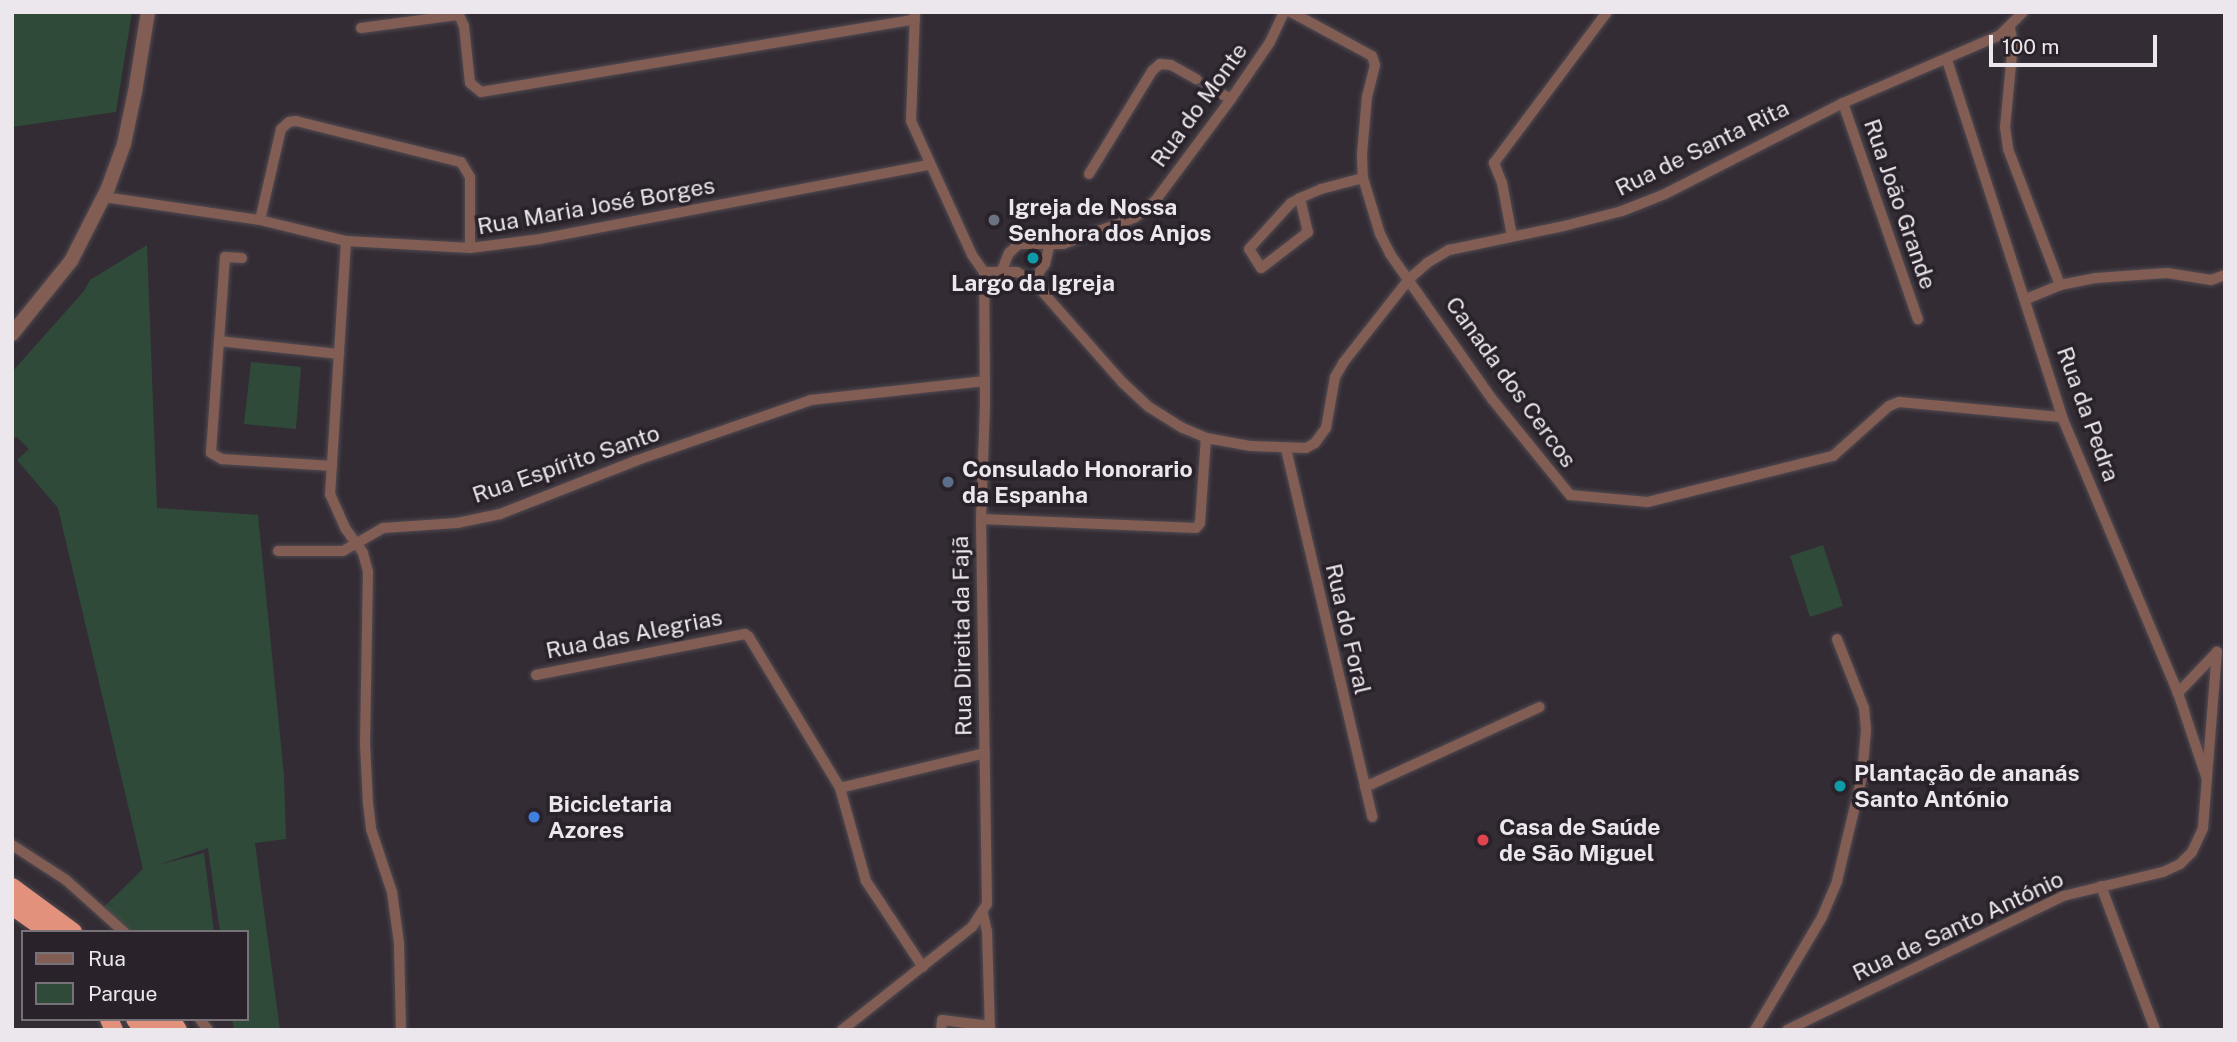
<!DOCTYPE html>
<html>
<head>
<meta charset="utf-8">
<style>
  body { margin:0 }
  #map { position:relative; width:2237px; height:1042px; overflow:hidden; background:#332c34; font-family:"Public Sans",sans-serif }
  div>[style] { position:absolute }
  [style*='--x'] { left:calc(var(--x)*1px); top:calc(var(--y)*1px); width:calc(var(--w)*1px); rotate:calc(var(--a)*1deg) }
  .green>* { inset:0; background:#2f4a39 }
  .minor-tunnel>* { height:10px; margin-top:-5px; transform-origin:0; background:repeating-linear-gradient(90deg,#4f4850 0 10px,transparent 0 15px) }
  .roads { filter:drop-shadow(0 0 2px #514a51) drop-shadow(0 0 2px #514a51) }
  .minor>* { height:10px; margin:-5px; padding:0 5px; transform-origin:5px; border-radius:5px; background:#815d54 }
  .tertiary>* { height:14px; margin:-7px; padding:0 7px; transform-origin:7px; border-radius:7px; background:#815d54 }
  .trunk>* { height:18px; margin:-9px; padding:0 9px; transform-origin:9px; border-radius:9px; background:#e2927c }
  .dots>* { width:19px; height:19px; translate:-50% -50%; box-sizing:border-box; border:4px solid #29222a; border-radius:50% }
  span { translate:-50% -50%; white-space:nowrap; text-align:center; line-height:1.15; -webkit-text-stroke:7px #29222a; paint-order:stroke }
  .street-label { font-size:23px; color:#ece7ec }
  .poi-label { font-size:23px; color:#ece7ec; font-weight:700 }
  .left { translate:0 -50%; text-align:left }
  .frame { position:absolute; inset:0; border:14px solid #ece7ec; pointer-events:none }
  .legend { position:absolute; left:21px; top:930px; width:228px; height:91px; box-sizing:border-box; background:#29222a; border:2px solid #777178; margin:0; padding:9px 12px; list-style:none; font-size:21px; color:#ece7ec }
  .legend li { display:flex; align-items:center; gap:14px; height:35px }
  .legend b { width:35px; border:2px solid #777178 }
  .scale { position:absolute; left:1989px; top:35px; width:168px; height:32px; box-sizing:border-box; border:4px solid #ece7ec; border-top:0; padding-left:9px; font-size:21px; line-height:24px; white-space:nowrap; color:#ece7ec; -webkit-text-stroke:5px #29222a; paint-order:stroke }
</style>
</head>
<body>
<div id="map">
  <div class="green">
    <div style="clip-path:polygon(12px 12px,132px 12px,116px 112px,12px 127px)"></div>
    <div style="clip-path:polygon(147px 245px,157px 508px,258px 515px,284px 775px,286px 839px,255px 843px,280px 1030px,234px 1030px,232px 1019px,247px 1019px,247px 932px,220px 932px,208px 848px,158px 865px,204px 853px,214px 932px,128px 932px,104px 907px,143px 869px,58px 508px,17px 460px,29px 449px,17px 437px,12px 439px,12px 372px,84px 291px,90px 280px)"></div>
    <div style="clip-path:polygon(251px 362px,301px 367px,296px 429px,244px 424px)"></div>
    <div style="clip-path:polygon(1823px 545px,1843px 606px,1810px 617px,1790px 556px)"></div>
  </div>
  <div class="minor-tunnel">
    <div style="--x:1196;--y:79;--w:23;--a:31"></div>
  </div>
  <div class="roads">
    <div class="minor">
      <div style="--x:915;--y:12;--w:109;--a:92.1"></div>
      <div style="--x:911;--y:121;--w:147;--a:65.5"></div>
      <div style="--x:972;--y:255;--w:21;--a:55"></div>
      <div style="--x:1291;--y:12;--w:92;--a:28.5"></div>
      <div style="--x:1372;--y:56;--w:9;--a:72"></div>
      <div style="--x:1375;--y:65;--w:32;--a:104"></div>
      <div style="--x:1367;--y:96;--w:58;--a:94.9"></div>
      <div style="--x:1362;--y:154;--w:24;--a:88"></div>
      <div style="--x:1363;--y:178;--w:59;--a:73.1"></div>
      <div style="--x:1380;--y:234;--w:22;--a:63"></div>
      <div style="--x:1390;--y:254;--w:177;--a:54.9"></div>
      <div style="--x:1492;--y:399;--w:124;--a:50.9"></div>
      <div style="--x:1570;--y:495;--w:78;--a:5.1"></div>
      <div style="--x:1648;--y:502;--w:191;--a:-14"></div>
      <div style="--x:1833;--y:456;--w:75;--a:-41.8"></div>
      <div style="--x:1889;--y:406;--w:11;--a:-22"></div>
      <div style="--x:1899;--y:402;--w:164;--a:5.3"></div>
      <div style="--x:361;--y:28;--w:99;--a:-7.6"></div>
      <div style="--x:459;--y:15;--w:12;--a:66"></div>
      <div style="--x:464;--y:26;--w:57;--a:84"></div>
      <div style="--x:470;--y:83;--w:14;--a:39"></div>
      <div style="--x:481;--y:92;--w:440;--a:-9.5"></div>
      <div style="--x:2010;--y:28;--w:15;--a:79"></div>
      <div style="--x:2013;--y:43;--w:84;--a:95.4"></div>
      <div style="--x:2005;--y:127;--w:22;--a:82"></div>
      <div style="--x:2008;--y:149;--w:146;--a:69.1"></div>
      <div style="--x:1947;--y:60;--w:375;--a:72.1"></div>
      <div style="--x:2062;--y:417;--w:299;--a:67.2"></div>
      <div style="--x:2178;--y:693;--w:88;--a:71.4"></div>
      <div style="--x:1216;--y:91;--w:17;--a:28"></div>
      <div style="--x:1843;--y:103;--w:229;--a:70.9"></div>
      <div style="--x:1089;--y:174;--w:121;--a:-58.5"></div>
      <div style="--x:1152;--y:71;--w:11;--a:-41"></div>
      <div style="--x:1160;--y:64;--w:11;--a:5"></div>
      <div style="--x:1171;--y:65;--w:29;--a:29"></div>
      <div style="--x:104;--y:197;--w:158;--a:8.4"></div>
      <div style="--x:260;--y:220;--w:89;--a:13.7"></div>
      <div style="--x:346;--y:241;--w:124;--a:3.2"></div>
      <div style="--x:470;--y:248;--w:71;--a:-7.3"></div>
      <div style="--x:540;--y:239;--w:396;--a:-10.8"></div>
      <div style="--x:1300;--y:198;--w:35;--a:77"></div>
      <div style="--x:1308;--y:232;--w:59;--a:142.5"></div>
      <div style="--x:1261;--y:268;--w:22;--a:-122"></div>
      <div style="--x:1249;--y:249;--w:62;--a:-47.6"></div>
      <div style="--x:1291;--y:203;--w:10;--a:-29"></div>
      <div style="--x:1300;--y:198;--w:23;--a:-23"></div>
      <div style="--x:1321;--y:189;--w:43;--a:-14.7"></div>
      <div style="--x:260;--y:220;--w:93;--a:-77"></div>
      <div style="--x:281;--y:129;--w:11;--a:-41"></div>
      <div style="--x:289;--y:122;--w:7;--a:-8"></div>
      <div style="--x:296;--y:121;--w:170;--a:14"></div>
      <div style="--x:461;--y:162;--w:17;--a:59"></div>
      <div style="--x:470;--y:177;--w:71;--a:90"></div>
      <div style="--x:1512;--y:236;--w:54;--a:-100.7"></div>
      <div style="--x:1502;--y:183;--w:22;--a:-112"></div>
      <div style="--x:1494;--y:163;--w:189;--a:-53.2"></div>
      <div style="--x:346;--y:241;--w:254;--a:93.6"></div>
      <div style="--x:330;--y:494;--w:37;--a:66"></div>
      <div style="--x:345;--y:528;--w:31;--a:54"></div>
      <div style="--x:363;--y:553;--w:20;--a:75"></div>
      <div style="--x:368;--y:572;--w:172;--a:91"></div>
      <div style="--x:365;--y:744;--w:59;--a:87.1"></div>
      <div style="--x:368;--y:803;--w:26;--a:83"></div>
      <div style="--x:371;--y:829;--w:66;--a:71.6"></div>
      <div style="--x:392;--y:892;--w:51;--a:82.2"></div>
      <div style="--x:399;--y:943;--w:87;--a:88.7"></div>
      <div style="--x:242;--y:258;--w:17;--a:-177"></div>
      <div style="--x:225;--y:257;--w:196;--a:94.1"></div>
      <div style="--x:211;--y:453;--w:13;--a:29"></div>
      <div style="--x:222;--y:459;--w:110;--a:3.6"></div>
      <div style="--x:1002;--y:270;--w:18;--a:-68"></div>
      <div style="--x:1009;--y:253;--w:13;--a:-42"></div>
      <div style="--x:1019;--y:244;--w:44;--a:0"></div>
      <div style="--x:1063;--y:244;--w:76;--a:-20.1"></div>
      <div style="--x:1134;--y:218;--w:27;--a:-39"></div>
      <div style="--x:1155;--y:201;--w:127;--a:-53.3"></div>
      <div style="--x:1231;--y:99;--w:69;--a:-55.6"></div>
      <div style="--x:1270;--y:42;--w:33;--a:-65"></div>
      <div style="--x:984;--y:272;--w:33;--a:0"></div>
      <div style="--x:1017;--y:272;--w:18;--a:29"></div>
      <div style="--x:1033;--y:281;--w:135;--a:48.6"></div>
      <div style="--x:1122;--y:382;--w:37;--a:43"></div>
      <div style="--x:1149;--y:407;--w:40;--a:32"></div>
      <div style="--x:1183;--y:428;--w:25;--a:23"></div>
      <div style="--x:1206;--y:438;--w:46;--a:10.1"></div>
      <div style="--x:1251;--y:446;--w:55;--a:2.1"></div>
      <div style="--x:1306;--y:448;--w:10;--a:-29"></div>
      <div style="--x:1315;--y:443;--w:19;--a:-54"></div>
      <div style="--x:1326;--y:428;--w:52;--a:-80"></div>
      <div style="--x:1335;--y:377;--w:16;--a:-60"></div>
      <div style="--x:1343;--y:363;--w:108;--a:-51.8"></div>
      <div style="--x:1410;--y:278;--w:23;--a:-41"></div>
      <div style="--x:1427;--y:263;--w:26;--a:-31"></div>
      <div style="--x:1449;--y:250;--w:117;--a:-11.8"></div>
      <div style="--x:1564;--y:226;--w:60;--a:-14.5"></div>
      <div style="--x:1622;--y:211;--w:46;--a:-21.6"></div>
      <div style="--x:1665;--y:194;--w:200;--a:-27.1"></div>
      <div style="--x:1843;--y:103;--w:171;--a:-23.4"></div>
      <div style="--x:2000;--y:35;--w:33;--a:-45"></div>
      <div style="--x:1033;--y:281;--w:21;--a:-55"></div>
      <div style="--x:1045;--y:264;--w:18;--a:-77"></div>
      <div style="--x:2026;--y:299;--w:37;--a:-22"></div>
      <div style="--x:2060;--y:285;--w:37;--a:-11"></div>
      <div style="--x:2096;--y:278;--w:71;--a:-4"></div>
      <div style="--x:2167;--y:273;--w:45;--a:9"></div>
      <div style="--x:2211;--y:280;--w:15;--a:-20"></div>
      <div style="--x:219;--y:341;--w:121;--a:6.2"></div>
      <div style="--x:1286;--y:449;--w:378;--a:76.8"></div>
      <div style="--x:981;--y:519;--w:215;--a:2.4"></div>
      <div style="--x:1196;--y:528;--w:6;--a:-51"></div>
      <div style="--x:1200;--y:523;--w:85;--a:-86"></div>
      <div style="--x:278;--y:551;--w:65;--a:0"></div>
      <div style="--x:343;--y:551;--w:46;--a:-29.9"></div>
      <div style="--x:383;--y:528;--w:74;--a:-3.9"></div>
      <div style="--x:457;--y:523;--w:44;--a:-11.8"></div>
      <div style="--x:500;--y:514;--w:145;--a:-21.4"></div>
      <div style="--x:635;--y:461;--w:186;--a:-19.1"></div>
      <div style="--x:811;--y:400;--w:175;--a:-6.2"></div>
      <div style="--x:536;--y:675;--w:213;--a:-11.1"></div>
      <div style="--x:745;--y:634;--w:5;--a:37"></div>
      <div style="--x:749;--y:637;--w:176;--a:58.9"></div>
      <div style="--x:840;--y:788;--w:149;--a:-13.6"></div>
      <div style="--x:1365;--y:787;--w:192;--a:-24.6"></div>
      <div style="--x:840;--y:788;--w:97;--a:74.4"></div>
      <div style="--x:866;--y:881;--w:103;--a:56.5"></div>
      <div style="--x:12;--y:845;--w:64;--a:32.9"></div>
      <div style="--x:66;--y:880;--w:78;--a:41.9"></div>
      <div style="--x:2101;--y:886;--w:154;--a:69.4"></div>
      <div style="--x:983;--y:914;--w:17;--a:77"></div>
      <div style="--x:987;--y:931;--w:99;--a:88.3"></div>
      <div style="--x:200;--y:1019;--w:14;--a:54"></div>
      <div style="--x:842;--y:1030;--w:166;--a:-38.4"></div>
      <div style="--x:972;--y:927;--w:27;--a:-57"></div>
      <div style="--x:987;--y:904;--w:385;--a:-90.9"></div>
      <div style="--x:981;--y:519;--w:117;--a:-88"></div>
      <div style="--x:985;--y:402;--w:130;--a:-90.4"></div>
      <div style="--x:941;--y:1030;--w:10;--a:-84"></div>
      <div style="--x:942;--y:1020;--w:48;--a:7.1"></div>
      <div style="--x:1755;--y:1030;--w:131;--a:-59.3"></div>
      <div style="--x:1822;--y:917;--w:39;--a:-67"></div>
      <div style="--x:1837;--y:881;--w:107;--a:-76.5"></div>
      <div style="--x:1862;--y:777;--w:47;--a:-85.1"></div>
      <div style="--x:1866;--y:730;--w:22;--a:-95"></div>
      <div style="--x:1864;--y:708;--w:74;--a:-111.4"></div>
      <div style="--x:1787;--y:1030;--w:307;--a:-25.9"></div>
      <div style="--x:2063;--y:896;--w:103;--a:-13.5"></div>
      <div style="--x:2163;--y:872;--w:19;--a:-25"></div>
      <div style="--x:2180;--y:864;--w:17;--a:-45"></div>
      <div style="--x:2192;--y:852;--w:26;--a:-65"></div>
      <div style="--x:2203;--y:828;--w:177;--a:-85.5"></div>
      <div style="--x:2217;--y:652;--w:57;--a:133.6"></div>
    </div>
    <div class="tertiary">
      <div style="--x:12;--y:334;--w:94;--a:-51.1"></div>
      <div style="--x:71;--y:261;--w:82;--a:-63.1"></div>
      <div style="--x:108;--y:188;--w:47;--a:-70"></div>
      <div style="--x:124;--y:144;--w:53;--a:-78.1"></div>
      <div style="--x:135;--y:92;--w:81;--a:-80.8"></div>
    </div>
    <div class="trunk">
      <div style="--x:12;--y:887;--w:76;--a:36.4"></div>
      <div style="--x:12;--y:906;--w:45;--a:35.1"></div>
      <div style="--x:109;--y:1019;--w:12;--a:66"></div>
      <div style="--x:135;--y:1019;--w:14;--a:54"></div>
      <div style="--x:154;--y:1019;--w:13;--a:61"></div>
      <div style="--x:171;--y:1019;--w:13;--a:58"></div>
    </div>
  </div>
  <div class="dots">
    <div style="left:994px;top:220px;background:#6b7280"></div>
    <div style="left:1033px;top:258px;background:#0f9aa8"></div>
    <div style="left:948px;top:482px;background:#5c6f8a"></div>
    <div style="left:1840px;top:786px;background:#0f9aa8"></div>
    <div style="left:534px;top:817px;background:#3f7fe0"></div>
    <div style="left:1483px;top:840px;background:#e0444e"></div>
  </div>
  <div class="street-label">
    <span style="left:1199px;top:105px;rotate:-54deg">Rua do Monte</span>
    <span style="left:1702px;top:148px;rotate:-26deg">Rua de Santa Rita</span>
    <span style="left:1900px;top:204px;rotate:71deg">Rua João Grande</span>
    <span style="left:596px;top:206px;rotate:-10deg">Rua Maria José Borges</span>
    <span style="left:1511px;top:382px;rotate:54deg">Canada dos Cercos</span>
    <span style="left:2088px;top:414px;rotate:70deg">Rua da Pedra</span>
    <span style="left:566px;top:464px;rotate:-19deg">Rua Espírito Santo</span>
    <span style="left:1348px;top:629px;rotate:77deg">Rua do Foral</span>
    <span style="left:634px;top:634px;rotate:-11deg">Rua das Alegrias</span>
    <span style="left:962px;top:636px;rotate:-91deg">Rua Direita da Fajã</span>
    <span style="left:1958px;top:926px;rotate:-25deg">Rua de Santo António</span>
  </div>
  <div class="poi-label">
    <span class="left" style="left:1008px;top:220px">Igreja de Nossa<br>Senhora dos Anjos</span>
    <span style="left:1033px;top:283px">Largo da Igreja</span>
    <span class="left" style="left:962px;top:482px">Consulado Honorario<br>da Espanha</span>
    <span class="left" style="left:1854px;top:786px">Plantação de ananás<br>Santo António</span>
    <span class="left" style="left:548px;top:817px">Bicicletaria<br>Azores</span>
    <span class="left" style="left:1499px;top:840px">Casa de Saúde<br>de São Miguel</span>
  </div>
  <div class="frame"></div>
  <ul class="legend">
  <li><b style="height:9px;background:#815d54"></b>Rua</li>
  <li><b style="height:19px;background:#2f4a39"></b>Parque</li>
  </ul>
  <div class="scale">100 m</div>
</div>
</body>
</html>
